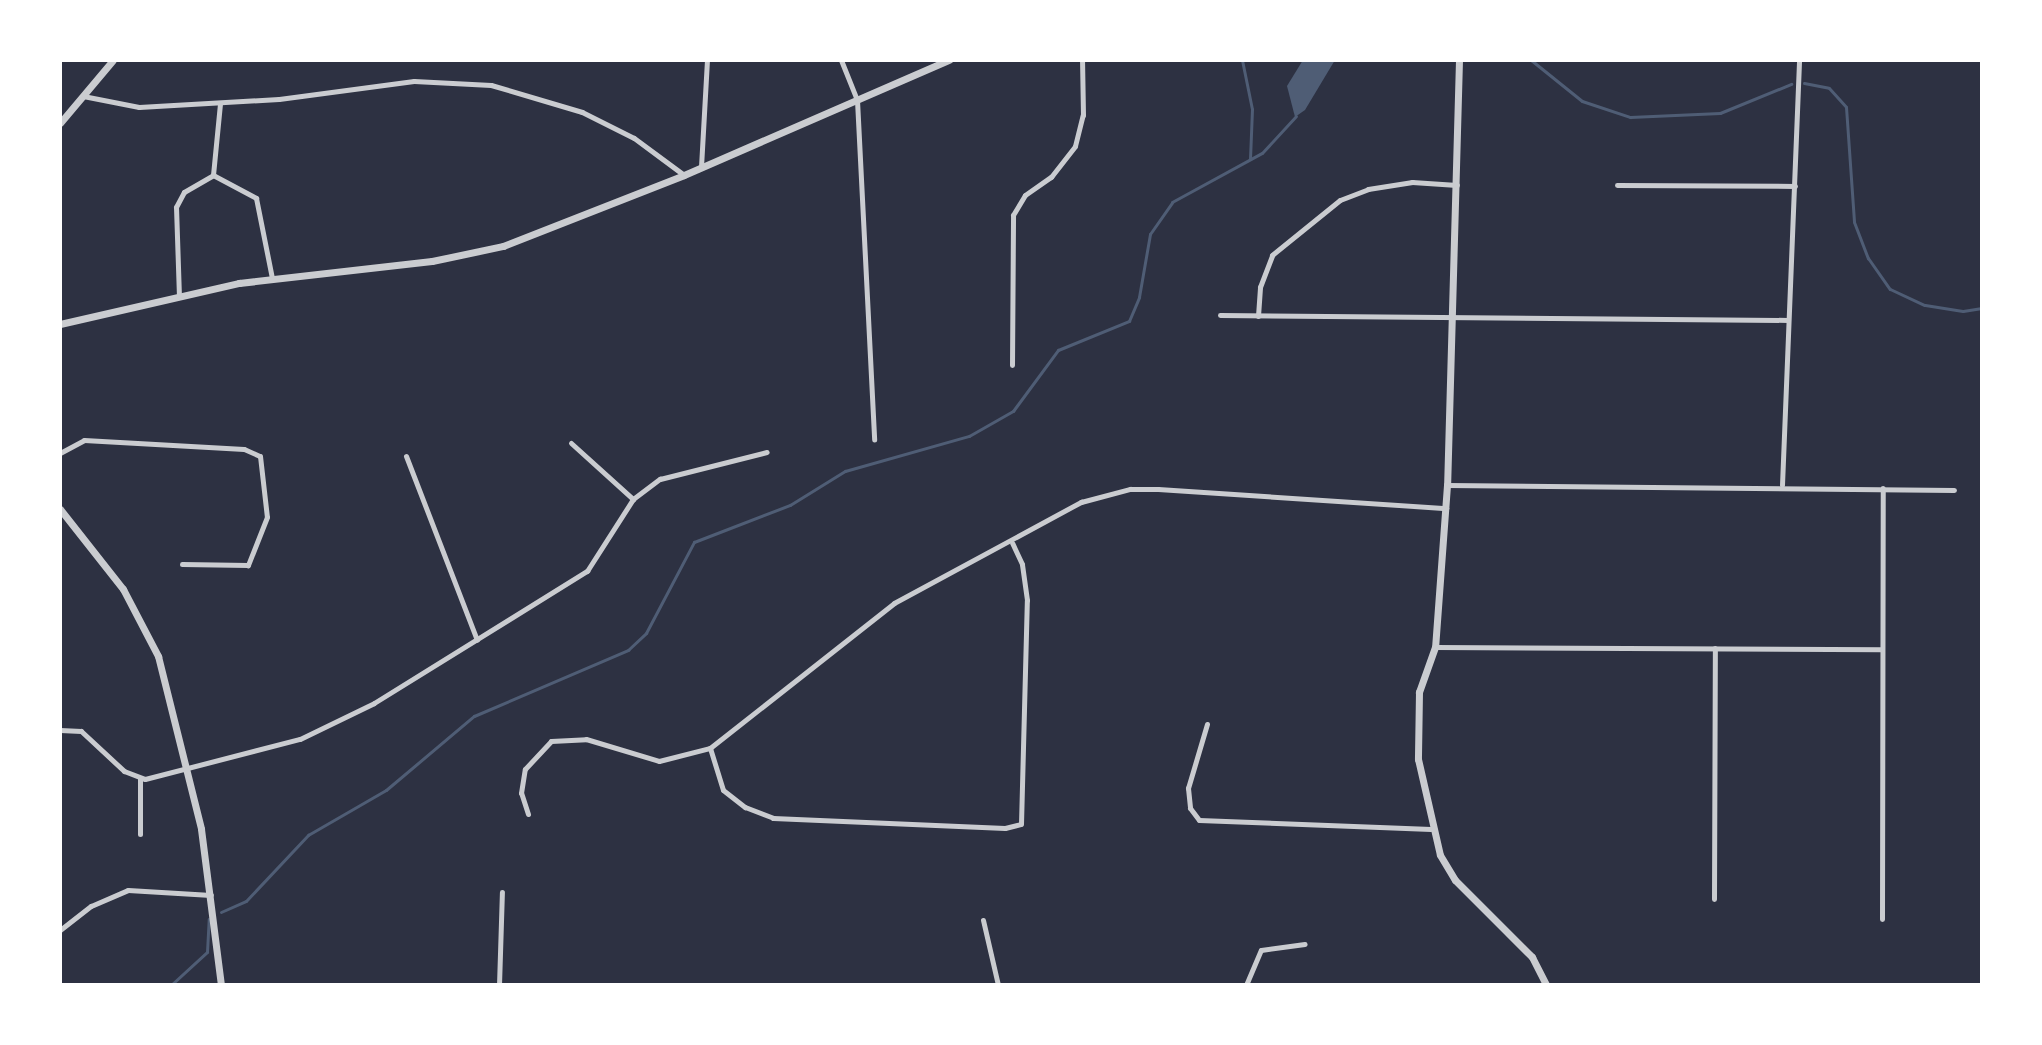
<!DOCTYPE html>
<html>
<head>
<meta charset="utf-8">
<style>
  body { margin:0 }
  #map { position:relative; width:2042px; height:1045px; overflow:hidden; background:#2d3142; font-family:"PT Sans Narrow",sans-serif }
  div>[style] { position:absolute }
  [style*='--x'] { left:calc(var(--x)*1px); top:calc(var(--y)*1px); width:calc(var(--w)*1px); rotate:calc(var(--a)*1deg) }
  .water>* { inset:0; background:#4f5d75 }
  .stream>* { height:3px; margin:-1.5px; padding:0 1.5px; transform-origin:1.5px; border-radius:1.5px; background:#4f5d75 }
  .minor>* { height:5px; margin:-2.5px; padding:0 2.5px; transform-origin:2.5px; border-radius:2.5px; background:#caccd0 }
  .tertiary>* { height:7px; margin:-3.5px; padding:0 3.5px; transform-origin:3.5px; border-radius:3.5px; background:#caccd0 }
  span { translate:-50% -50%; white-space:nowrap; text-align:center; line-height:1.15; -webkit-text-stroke:8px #fff; paint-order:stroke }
  .frame { position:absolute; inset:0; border:62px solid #fff; pointer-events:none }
</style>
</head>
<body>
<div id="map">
  <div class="water">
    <div style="clip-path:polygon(1303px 60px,1335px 60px,1305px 110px,1295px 117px,1287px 86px)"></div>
  </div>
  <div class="stream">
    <div style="--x:1242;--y:60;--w:50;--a:78.5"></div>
    <div style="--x:1252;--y:109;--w:50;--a:92.3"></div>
    <div style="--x:1531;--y:60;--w:65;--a:38.8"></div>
    <div style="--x:1582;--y:101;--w:51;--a:18.4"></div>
    <div style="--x:1630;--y:117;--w:90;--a:-2.5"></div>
    <div style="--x:1720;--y:113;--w:77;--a:-22.2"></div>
    <div style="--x:1804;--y:83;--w:25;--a:11"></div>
    <div style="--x:1829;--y:88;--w:25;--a:48"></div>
    <div style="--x:1846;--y:107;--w:115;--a:86"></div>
    <div style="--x:1854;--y:222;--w:39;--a:69"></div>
    <div style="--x:1868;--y:258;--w:38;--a:55"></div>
    <div style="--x:1890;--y:289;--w:38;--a:25"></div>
    <div style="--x:1925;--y:305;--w:38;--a:9"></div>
    <div style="--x:1963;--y:311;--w:19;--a:-9"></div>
    <div style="--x:221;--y:912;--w:27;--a:-24"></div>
    <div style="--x:246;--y:901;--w:91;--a:-46.8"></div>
    <div style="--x:308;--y:835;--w:90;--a:-30"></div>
    <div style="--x:386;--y:790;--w:115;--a:-40.1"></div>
    <div style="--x:474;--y:716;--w:168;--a:-23.2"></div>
    <div style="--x:628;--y:650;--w:25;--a:-43"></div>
    <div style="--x:646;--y:633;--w:103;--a:-62.2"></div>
    <div style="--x:694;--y:542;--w:103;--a:-21.1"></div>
    <div style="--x:790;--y:505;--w:65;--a:-31.7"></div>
    <div style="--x:845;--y:471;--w:129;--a:-15.8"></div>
    <div style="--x:969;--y:436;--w:51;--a:-29.6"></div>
    <div style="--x:1013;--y:411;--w:76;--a:-53.6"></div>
    <div style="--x:1058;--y:350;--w:77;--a:-22.2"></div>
    <div style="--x:1129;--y:321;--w:26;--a:-67"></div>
    <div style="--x:1139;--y:297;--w:64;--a:-80.1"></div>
    <div style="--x:1150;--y:234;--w:39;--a:-55"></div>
    <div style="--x:1172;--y:202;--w:102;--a:-28.6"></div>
    <div style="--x:1262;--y:153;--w:50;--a:-47.4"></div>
    <div style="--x:171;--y:985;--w:49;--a:-42.5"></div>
    <div style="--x:207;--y:952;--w:33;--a:-87"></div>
  </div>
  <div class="minor">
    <div style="--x:841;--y:60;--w:43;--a:68.2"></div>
    <div style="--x:857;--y:100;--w:340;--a:87.1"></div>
    <div style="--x:83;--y:96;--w:57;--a:11.1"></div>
    <div style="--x:139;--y:107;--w:140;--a:-3.3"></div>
    <div style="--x:279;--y:99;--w:136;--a:-7.6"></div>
    <div style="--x:414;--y:81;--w:77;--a:3"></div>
    <div style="--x:491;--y:85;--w:95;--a:16.5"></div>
    <div style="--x:582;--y:112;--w:58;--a:26.6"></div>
    <div style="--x:634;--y:138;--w:62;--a:36.5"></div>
    <div style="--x:701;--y:167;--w:107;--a:-86.8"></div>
    <div style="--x:213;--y:175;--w:49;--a:28.1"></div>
    <div style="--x:256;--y:198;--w:82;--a:78.7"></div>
    <div style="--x:1617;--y:185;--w:178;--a:0.3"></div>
    <div style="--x:179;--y:297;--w:90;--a:-91.9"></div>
    <div style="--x:176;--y:207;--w:17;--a:-62"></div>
    <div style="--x:184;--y:192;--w:34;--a:-30"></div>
    <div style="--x:213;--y:175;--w:72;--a:-84.4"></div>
    <div style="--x:1220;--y:315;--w:568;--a:0.5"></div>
    <div style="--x:1258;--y:316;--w:29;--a:-86"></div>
    <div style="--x:1260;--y:287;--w:34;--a:-69"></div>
    <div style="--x:1272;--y:255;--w:87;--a:-39"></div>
    <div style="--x:1340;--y:200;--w:30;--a:-21"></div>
    <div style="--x:1368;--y:189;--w:45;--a:-9"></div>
    <div style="--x:1412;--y:182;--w:45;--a:3.8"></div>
    <div style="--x:1012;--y:365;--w:150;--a:-89.6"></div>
    <div style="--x:1013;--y:215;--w:23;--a:-59"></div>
    <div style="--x:1025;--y:195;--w:32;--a:-35"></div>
    <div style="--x:1051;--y:177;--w:39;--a:-52"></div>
    <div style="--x:1075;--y:146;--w:32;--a:-76"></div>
    <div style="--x:1083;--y:115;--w:55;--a:-91"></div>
    <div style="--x:571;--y:443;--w:84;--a:42.1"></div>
    <div style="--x:60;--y:453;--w:27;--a:-28"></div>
    <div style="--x:84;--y:440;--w:160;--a:3.2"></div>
    <div style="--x:244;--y:449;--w:17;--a:24"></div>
    <div style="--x:260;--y:456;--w:61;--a:83.5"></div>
    <div style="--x:267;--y:517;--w:52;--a:111.6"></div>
    <div style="--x:248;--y:565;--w:66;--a:-179.1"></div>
    <div style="--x:406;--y:456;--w:197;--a:68.9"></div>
    <div style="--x:1447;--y:485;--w:507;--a:0.57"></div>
    <div style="--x:1782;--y:485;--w:425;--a:-87.7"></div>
    <div style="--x:1435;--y:647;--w:447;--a:0.3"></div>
    <div style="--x:1207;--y:724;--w:67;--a:106.5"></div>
    <div style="--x:1188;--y:788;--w:20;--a:84"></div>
    <div style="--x:1190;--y:808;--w:15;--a:53"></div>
    <div style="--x:1199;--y:820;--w:232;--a:2.2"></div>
    <div style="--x:60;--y:730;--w:21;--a:3"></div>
    <div style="--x:81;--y:731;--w:59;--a:42.9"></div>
    <div style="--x:124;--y:771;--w:22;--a:21"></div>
    <div style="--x:145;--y:779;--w:160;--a:-14.5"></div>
    <div style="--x:300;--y:739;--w:82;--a:-25.9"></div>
    <div style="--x:374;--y:703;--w:251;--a:-31.8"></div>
    <div style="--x:587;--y:571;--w:85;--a:-57.4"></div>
    <div style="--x:633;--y:499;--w:34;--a:-37"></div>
    <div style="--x:660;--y:479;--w:110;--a:-14.2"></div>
    <div style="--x:710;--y:748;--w:44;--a:72.8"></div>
    <div style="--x:723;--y:790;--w:28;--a:38"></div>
    <div style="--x:745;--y:807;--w:30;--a:21"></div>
    <div style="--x:773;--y:818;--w:232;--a:2.5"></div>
    <div style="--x:1005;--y:828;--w:16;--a:-14"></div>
    <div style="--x:1021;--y:824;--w:224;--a:-88.5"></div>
    <div style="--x:1027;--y:600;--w:36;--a:-98"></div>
    <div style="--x:1022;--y:564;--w:23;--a:-115"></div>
    <div style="--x:140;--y:778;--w:56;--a:90"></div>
    <div style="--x:528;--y:814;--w:22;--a:-108"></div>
    <div style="--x:521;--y:793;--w:24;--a:-81"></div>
    <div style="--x:525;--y:769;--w:38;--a:-47"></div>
    <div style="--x:551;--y:741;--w:35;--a:-3"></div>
    <div style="--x:586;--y:739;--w:76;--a:16.8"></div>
    <div style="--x:659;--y:761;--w:53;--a:-14.3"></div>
    <div style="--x:710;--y:748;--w:234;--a:-38.2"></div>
    <div style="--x:894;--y:603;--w:213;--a:-28.4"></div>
    <div style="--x:1081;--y:502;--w:51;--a:-14.9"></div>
    <div style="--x:1130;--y:489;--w:28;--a:0"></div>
    <div style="--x:1158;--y:489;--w:289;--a:3.8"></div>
    <div style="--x:1714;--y:899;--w:251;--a:-89.8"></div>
    <div style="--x:1882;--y:919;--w:431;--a:-89.9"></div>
    <div style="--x:983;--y:920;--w:67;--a:77"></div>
    <div style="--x:60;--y:930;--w:39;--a:-38"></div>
    <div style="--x:91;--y:906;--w:40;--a:-23.4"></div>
    <div style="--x:128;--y:890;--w:83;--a:3.4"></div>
    <div style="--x:499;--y:985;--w:93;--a:-88.2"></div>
    <div style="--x:1246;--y:985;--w:38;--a:-67"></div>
    <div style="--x:1261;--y:950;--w:44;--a:-7.8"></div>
  </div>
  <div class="tertiary">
    <div style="--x:1459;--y:60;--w:425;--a:91.6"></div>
    <div style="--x:1447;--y:485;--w:162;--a:94.2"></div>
    <div style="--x:1435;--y:647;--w:48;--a:109.6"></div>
    <div style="--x:1419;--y:692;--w:67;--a:90.9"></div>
    <div style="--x:1418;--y:759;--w:98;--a:77.1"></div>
    <div style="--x:1440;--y:855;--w:29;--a:59"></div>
    <div style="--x:1455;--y:880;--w:109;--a:45"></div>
    <div style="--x:1532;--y:957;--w:31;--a:63"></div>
    <div style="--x:60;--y:123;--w:82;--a:-49.9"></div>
    <div style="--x:60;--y:324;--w:184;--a:-12.9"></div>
    <div style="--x:239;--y:283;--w:194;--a:-6.5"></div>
    <div style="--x:432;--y:261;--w:73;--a:-11.9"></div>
    <div style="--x:503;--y:246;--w:194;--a:-21.4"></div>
    <div style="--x:684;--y:175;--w:289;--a:-23.5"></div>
    <div style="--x:60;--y:509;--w:102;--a:51.8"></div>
    <div style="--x:123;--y:589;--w:76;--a:62.4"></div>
    <div style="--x:158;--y:656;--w:178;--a:76"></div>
    <div style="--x:201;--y:829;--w:157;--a:82.7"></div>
  </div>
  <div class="frame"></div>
</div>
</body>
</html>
